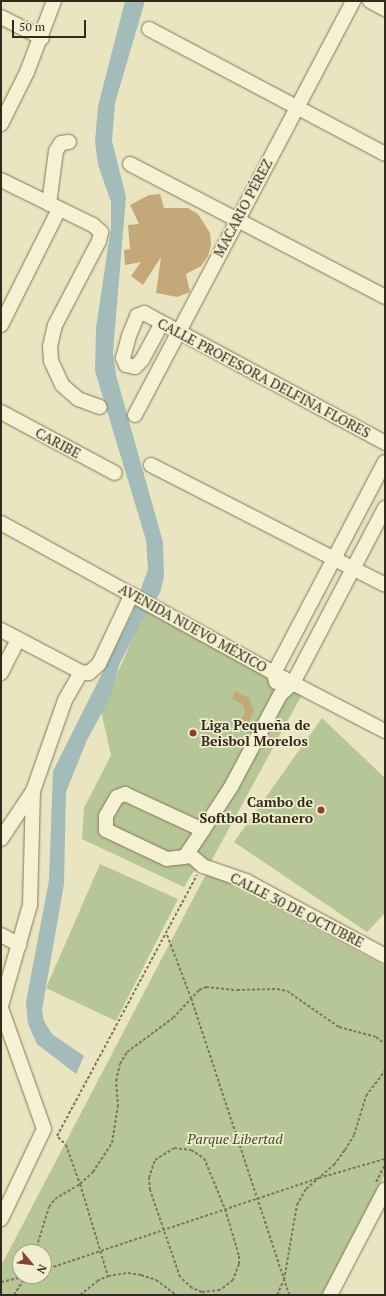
<!DOCTYPE html>
<html>
<head>
<meta charset="utf-8">
<style>
  body { margin:0 }
  #map { position:relative; width:386px; height:1296px; overflow:hidden; background:#e9e5c1; font-family:"PT Serif",serif }
  div>[style] { position:absolute }
  [style*='--x'] { left:calc(var(--x)*1px); top:calc(var(--y)*1px); width:calc(var(--w)*1px); rotate:calc(var(--a)*1deg) }
  .green>* { inset:0; background:#b7c696 }
  .water>* { inset:0; background:#a3bcba }
  .building>* { inset:0; background:#c4a87a }
  .path>* { height:2px; margin-top:-1px; transform-origin:0; background:repeating-linear-gradient(90deg,#81775a 0 3px,transparent 0 5px) }
  .roads { filter:drop-shadow(0 0 1px #81775a) drop-shadow(0 0 1px #81775a) }
  .minor>* { height:14px; margin:-7px; padding:0 7px; transform-origin:7px; border-radius:7px; background:#f5f2d3 }
  .dots>* { width:11px; height:11px; translate:-50% -50%; box-sizing:border-box; border:2px solid #f1eed0; border-radius:50% }
  span { translate:-50% -50%; white-space:nowrap; text-align:center; line-height:1.15; -webkit-text-stroke:3.5px #f1eed0; paint-order:stroke }
  .street-label { font-size:14px; color:#322b1d }
  .poi-label { font-size:14px; color:#322b1d; font-weight:700 }
  .left { translate:0 -50%; text-align:left }
  .right { translate:-100% -50%; text-align:right }
  .park-label { font-size:14px; color:#3b4d26; font-style:italic }
  .frame { position:absolute; inset:0; border:2px solid #322b1d; pointer-events:none }
  .north { position:absolute; left:12px; top:1244px; width:40px; height:40px; box-sizing:border-box; background:#f1eed0; border:1px solid #a5a088; border-radius:50%; rotate:118deg; font-size:11px; font-weight:700; line-height:16px; text-align:center; color:#322b1d }
  .north::after { content:''; display:block; margin:auto; width:14px; height:18px; background:#8b4130; clip-path:polygon(50% 0,100% 100%,50% 72%,0 100%) }
  .scale { position:absolute; left:12px; top:20px; width:74px; height:18px; box-sizing:border-box; border:2px solid #322b1d; border-top:0; padding-left:5px; font-size:12px; line-height:14px; white-space:nowrap; color:#322b1d; -webkit-text-stroke:3px #f1eed0; paint-order:stroke }
</style>
</head>
<body>
<div id="map">
  <div class="green">
    <div style="clip-path:polygon(145px 610px,304px 691px,208px 867px,193px 872px,184px 887px,82px 839px,84px 808px,111px 755px,101px 711px)"></div>
    <div style="clip-path:polygon(322px 718px,385px 778px,385px 913px,367px 932px,234px 842px)"></div>
    <div style="clip-path:polygon(100px 864px,178px 899px,116px 1021px,46px 988px)"></div>
    <div style="clip-path:polygon(evenodd,206px 874px,224px 879px,385px 966px,385px 1174px,323px 1295px,1px 1295px,1px 1266px,206px 874px,20px 1252px,44px 1252px,44px 1276px,20px 1276px,20px 1252px)"></div>
  </div>
  <div class="water">
    <div style="clip-path:polygon(125px 1px,145px 1px,115px 103px,112px 141px,126px 197px,113px 352px,116px 375px,163px 542px,164px 577px,160px 593px,142px 621px,120px 663px,109px 700px,87px 740px,66px 792px,64px 884px,42px 1010px,44px 1021px,52px 1034px,84px 1056px,76px 1074px,37px 1044px,28px 1024px,26px 1002px,49px 880px,53px 771px,132px 614px,148px 569px,146px 540px,95px 371px,96px 328px,111px 227px,111px 202px,98px 165px,95px 142px,98px 106px)"></div>
  </div>
  <div class="building">
    <div style="clip-path:polygon(160px 194px,164px 208px,188px 208px,198px 214px,210px 233px,211px 245px,208px 256px,201px 266px,186px 274px,190px 292px,177px 297px,156px 293px,161px 257px,143px 285px,131px 276px,141px 262px,125px 265px,124px 250px,130px 249px,128px 225px,139px 224px,130px 205px,149px 195px)"></div>
    <div style="clip-path:polygon(235px 691px,249px 698px,254px 710px,246px 728px,239px 724px,245px 712px,243px 705px,232px 699px)"></div>
  </div>
  <div class="path">
    <div style="--x:167;--y:935;--w:67;--a:69.1"></div>
    <div style="--x:191;--y:998;--w:313;--a:71.7"></div>
    <div style="--x:57;--y:1136;--w:296;--a:-61.8"></div>
    <div style="--x:58;--y:1137;--w:11;--a:45"></div>
    <div style="--x:66;--y:1145;--w:41;--a:70.3"></div>
    <div style="--x:80;--y:1184;--w:96;--a:73.1"></div>
    <div style="--x:108;--y:1276;--w:20;--a:-9"></div>
    <div style="--x:128;--y:1273;--w:13;--a:9"></div>
    <div style="--x:141;--y:1275;--w:16;--a:18"></div>
    <div style="--x:156;--y:1280;--w:25;--a:37"></div>
    <div style="--x:174;--y:1148;--w:17;--a:7"></div>
    <div style="--x:191;--y:1150;--w:15;--a:32"></div>
    <div style="--x:204;--y:1158;--w:55;--a:67.6"></div>
    <div style="--x:225;--y:1209;--w:49;--a:73.4"></div>
    <div style="--x:239;--y:1256;--w:8;--a:90"></div>
    <div style="--x:239;--y:1264;--w:17;--a:111"></div>
    <div style="--x:233;--y:1280;--w:16;--a:142"></div>
    <div style="--x:220;--y:1290;--w:18;--a:174"></div>
    <div style="--x:202;--y:1292;--w:11;--a:-158"></div>
    <div style="--x:192;--y:1288;--w:16;--a:-137"></div>
    <div style="--x:180;--y:1277;--w:92;--a:-109"></div>
    <div style="--x:150;--y:1190;--w:12;--a:-95"></div>
    <div style="--x:149;--y:1178;--w:19;--a:-72"></div>
    <div style="--x:155;--y:1160;--w:22;--a:-32"></div>
    <div style="--x:376;--y:1182;--w:20;--a:-63"></div>
    <div style="--x:35;--y:1252;--w:47;--a:-72.7"></div>
    <div style="--x:49;--y:1207;--w:10;--a:-53"></div>
    <div style="--x:55;--y:1199;--w:29;--a:-31"></div>
    <div style="--x:80;--y:1184;--w:18;--a:-43"></div>
    <div style="--x:93;--y:1172;--w:35;--a:-57"></div>
    <div style="--x:112;--y:1143;--w:36;--a:-81"></div>
    <div style="--x:118;--y:1107;--w:26;--a:-94"></div>
    <div style="--x:116;--y:1081;--w:17;--a:-77"></div>
    <div style="--x:120;--y:1064;--w:14;--a:-60"></div>
    <div style="--x:127;--y:1052;--w:57;--a:-36.5"></div>
    <div style="--x:173;--y:1018;--w:38;--a:-47"></div>
    <div style="--x:199;--y:990;--w:8;--a:-23"></div>
    <div style="--x:206;--y:987;--w:31;--a:6"></div>
    <div style="--x:237;--y:990;--w:40;--a:-1.4"></div>
    <div style="--x:277;--y:989;--w:10;--a:11"></div>
    <div style="--x:287;--y:991;--w:63;--a:34.7"></div>
    <div style="--x:339;--y:1027;--w:38;--a:15"></div>
    <div style="--x:376;--y:1037;--w:11;--a:38"></div>
    <div style="--x:44;--y:1270;--w:290;--a:-18.5"></div>
    <div style="--x:319;--y:1178;--w:69;--a:-16.1"></div>
    <div style="--x:1;--y:1282;--w:26;--a:-13"></div>
    <div style="--x:14;--y:1295;--w:22;--a:-58"></div>
    <div style="--x:80;--y:1295;--w:22;--a:-39"></div>
    <div style="--x:97;--y:1281;--w:12;--a:-24"></div>
    <div style="--x:277;--y:1295;--w:17;--a:-65"></div>
    <div style="--x:284;--y:1280;--w:76;--a:-80.2"></div>
    <div style="--x:297;--y:1205;--w:18;--a:-61"></div>
    <div style="--x:306;--y:1189;--w:37;--a:-41"></div>
    <div style="--x:334;--y:1165;--w:19;--a:-54"></div>
    <div style="--x:345;--y:1150;--w:17;--a:-59"></div>
    <div style="--x:354;--y:1135;--w:41;--a:-72.9"></div>
    <div style="--x:366;--y:1096;--w:31;--a:-53"></div>
  </div>
  <div class="roads">
    <div class="minor">
      <div style="--x:370;--y:1;--w:17;--a:28"></div>
      <div style="--x:1;--y:17;--w:46;--a:27.1"></div>
      <div style="--x:149;--y:29;--w:267;--a:27.9"></div>
      <div style="--x:1;--y:124;--w:58;--a:-63.4"></div>
      <div style="--x:27;--y:72;--w:76;--a:-69.2"></div>
      <div style="--x:130;--y:164;--w:288;--a:27.5"></div>
      <div style="--x:1;--y:180;--w:102;--a:26.1"></div>
      <div style="--x:93;--y:225;--w:11;--a:41"></div>
      <div style="--x:101;--y:232;--w:9;--a:103"></div>
      <div style="--x:99;--y:241;--w:95;--a:117.6"></div>
      <div style="--x:55;--y:325;--w:22;--a:103"></div>
      <div style="--x:50;--y:346;--w:15;--a:86"></div>
      <div style="--x:51;--y:361;--w:26;--a:65"></div>
      <div style="--x:62;--y:385;--w:21;--a:41"></div>
      <div style="--x:78;--y:399;--w:23;--a:20"></div>
      <div style="--x:49;--y:204;--w:53;--a:-82.5"></div>
      <div style="--x:56;--y:151;--w:9;--a:-58"></div>
      <div style="--x:61;--y:143;--w:8;--a:-7"></div>
      <div style="--x:162;--y:323;--w:42;--a:118.4"></div>
      <div style="--x:142;--y:360;--w:10;--a:135"></div>
      <div style="--x:135;--y:367;--w:9;--a:-167"></div>
      <div style="--x:126;--y:365;--w:8;--a:-113"></div>
      <div style="--x:123;--y:358;--w:23;--a:-75"></div>
      <div style="--x:129;--y:336;--w:22;--a:-68"></div>
      <div style="--x:137;--y:316;--w:8;--a:-23"></div>
      <div style="--x:144;--y:313;--w:274;--a:28.3"></div>
      <div style="--x:1;--y:325;--w:130;--a:-63.4"></div>
      <div style="--x:1;--y:412;--w:129;--a:28.2"></div>
      <div style="--x:135;--y:415;--w:468;--a:-62.2"></div>
      <div style="--x:151;--y:465;--w:263;--a:27.1"></div>
      <div style="--x:1;--y:523;--w:322;--a:28.8"></div>
      <div style="--x:283;--y:678;--w:115;--a:27.5"></div>
      <div style="--x:1;--y:630;--w:90;--a:27.7"></div>
      <div style="--x:81;--y:672;--w:8;--a:7"></div>
      <div style="--x:89;--y:673;--w:13;--a:-42"></div>
      <div style="--x:99;--y:664;--w:77;--a:-64.8"></div>
      <div style="--x:1;--y:673;--w:38;--a:-63"></div>
      <div style="--x:276;--y:682;--w:9;--a:-103"></div>
      <div style="--x:274;--y:673;--w:238;--a:-62.3"></div>
      <div style="--x:125;--y:794;--w:86;--a:24.8"></div>
      <div style="--x:203;--y:830;--w:32;--a:124"></div>
      <div style="--x:185;--y:857;--w:18;--a:174"></div>
      <div style="--x:167;--y:859;--w:68;--a:-154.6"></div>
      <div style="--x:106;--y:830;--w:14;--a:-90"></div>
      <div style="--x:106;--y:816;--w:22;--a:-60"></div>
      <div style="--x:117;--y:797;--w:9;--a:-21"></div>
      <div style="--x:203;--y:830;--w:51;--a:-56.9"></div>
      <div style="--x:231;--y:787;--w:104;--a:-62"></div>
      <div style="--x:280;--y:695;--w:18;--a:-43"></div>
      <div style="--x:293;--y:683;--w:198;--a:-62.3"></div>
      <div style="--x:1;--y:839;--w:58;--a:-56.3"></div>
      <div style="--x:188;--y:853;--w:20;--a:41"></div>
      <div style="--x:203;--y:866;--w:46;--a:19.2"></div>
      <div style="--x:246;--y:881;--w:158;--a:28.3"></div>
      <div style="--x:1;--y:935;--w:21;--a:28"></div>
      <div style="--x:1;--y:1006;--w:105;--a:-74"></div>
      <div style="--x:30;--y:905;--w:114;--a:-88.5"></div>
      <div style="--x:33;--y:791;--w:96;--a:-70.6"></div>
      <div style="--x:65;--y:700;--w:32;--a:-60"></div>
      <div style="--x:1;--y:1008;--w:128;--a:70.4"></div>
      <div style="--x:44;--y:1129;--w:100;--a:115.5"></div>
      <div style="--x:330;--y:1295;--w:119;--a:-62.4"></div>
    </div>
  </div>
  <div class="dots">
    <div style="left:193px;top:733px;background:#8b4130"></div>
    <div style="left:321px;top:810px;background:#8b4130"></div>
  </div>
  <div class="street-label">
    <span style="left:243px;top:208px;rotate:-62deg">MACARIO PÉREZ</span>
    <span style="left:264px;top:378px;rotate:28deg">CALLE PROFESORA DELFINA FLORES</span>
    <span style="left:58px;top:443px;rotate:28deg">CARIBE</span>
    <span style="left:193px;top:628px;rotate:29deg">AVENIDA NUEVO MÉXICO</span>
    <span style="left:297px;top:910px;rotate:27deg">CALLE 30 DE OCTUBRE</span>
  </div>
  <div class="poi-label">
    <span class="left" style="left:201px;top:733px">Liga Pequeña de<br>Beisbol Morelos</span>
    <span class="right" style="left:313px;top:810px">Cambo de<br>Softbol Botanero</span>
  </div>
  <div class="park-label">
    <span style="left:235px;top:1139px">Parque Libertad</span>
  </div>
  <div class="frame"></div>
  <div class="north">N</div>
  <div class="scale">50 m</div>
</div>
</body>
</html>
